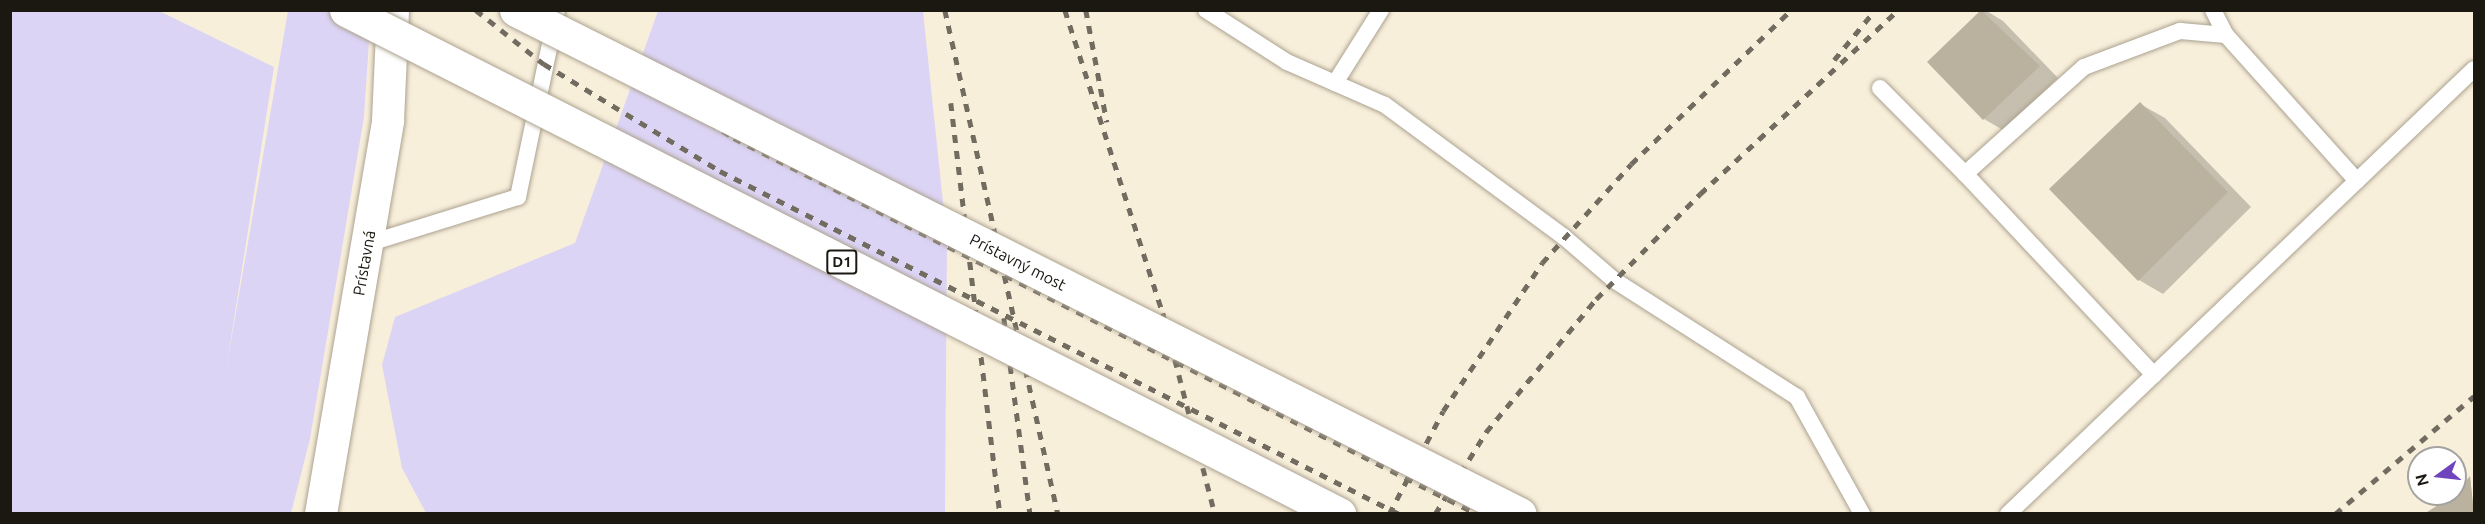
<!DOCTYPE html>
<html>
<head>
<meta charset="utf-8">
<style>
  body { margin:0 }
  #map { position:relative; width:2485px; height:524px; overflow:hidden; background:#f8efdb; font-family:Ubuntu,sans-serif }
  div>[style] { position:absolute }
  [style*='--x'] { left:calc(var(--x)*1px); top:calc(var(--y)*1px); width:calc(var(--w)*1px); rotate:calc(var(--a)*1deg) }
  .green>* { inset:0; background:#dcd4f5 }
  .shadow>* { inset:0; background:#0003 }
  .building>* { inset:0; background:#bab19f }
  .roads { filter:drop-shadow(0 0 2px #aba290) drop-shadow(0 0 2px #aba290) }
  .lane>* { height:16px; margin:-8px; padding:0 8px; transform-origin:8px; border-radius:8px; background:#fff }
  .street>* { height:32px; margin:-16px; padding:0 16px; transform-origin:16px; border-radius:16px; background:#fff }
  .rail>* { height:4.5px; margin-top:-2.25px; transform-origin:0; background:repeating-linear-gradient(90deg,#726c60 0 8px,transparent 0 16px) }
  .bridges { filter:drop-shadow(0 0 2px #aba290) drop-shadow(0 0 2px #aba290) }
  .highway-bridge>* { height:33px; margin:-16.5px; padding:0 16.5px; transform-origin:16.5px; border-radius:16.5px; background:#fff }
  span { translate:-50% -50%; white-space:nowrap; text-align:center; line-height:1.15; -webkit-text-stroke:4.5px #fff; paint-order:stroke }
  .shield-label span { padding:2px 4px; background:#fff; border:2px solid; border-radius:4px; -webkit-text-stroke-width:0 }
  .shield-label { font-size:15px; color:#1b1811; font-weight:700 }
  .street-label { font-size:16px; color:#1b1811 }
  .frame { position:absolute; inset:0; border:12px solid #1b1811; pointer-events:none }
  .north { position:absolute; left:2407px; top:446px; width:60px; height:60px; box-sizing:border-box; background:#fff; border:2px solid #a4a3a0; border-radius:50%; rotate:255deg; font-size:16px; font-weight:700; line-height:24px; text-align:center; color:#1b1811 }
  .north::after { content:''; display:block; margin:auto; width:21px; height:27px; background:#6f44bc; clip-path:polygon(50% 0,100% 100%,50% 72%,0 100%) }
</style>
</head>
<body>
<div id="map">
  <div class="green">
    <div style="clip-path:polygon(10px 11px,159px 11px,274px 67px,226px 370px,288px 11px,371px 11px,364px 117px,310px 439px,291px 513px,11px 513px)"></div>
    <div style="clip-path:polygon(658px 11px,923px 11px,947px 241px,945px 513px,426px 513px,402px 468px,382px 365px,395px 317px,575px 243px)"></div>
  </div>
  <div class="shadow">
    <div style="clip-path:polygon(1985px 10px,2003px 21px,2058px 78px,2003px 130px,1984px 119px,1930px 62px)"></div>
    <div style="clip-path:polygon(2140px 104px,2165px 118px,2251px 207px,2163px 294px,2139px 280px)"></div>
    <div style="clip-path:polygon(2470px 478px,2474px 514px,2426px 514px,2455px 494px)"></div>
  </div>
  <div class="building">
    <div style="clip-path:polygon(1981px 10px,2040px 66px,1983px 120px,1927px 62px)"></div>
    <div style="clip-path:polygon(2140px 102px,2228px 192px,2138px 281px,2049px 189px)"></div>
    <div style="clip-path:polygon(2470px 476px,2474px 514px,2424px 514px,2455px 494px)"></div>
  </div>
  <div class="roads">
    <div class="lane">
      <div style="--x:1206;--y:10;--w:96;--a:32.7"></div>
      <div style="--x:1287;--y:62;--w:107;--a:23.7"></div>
      <div style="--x:1385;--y:105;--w:222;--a:36.4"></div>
      <div style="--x:1564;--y:237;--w:66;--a:40.7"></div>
      <div style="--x:1614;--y:280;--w:217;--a:32.6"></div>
      <div style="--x:1797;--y:397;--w:134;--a:60.9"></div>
      <div style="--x:2213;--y:10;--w:28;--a:63"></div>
      <div style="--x:1335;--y:83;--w:86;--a:-57.8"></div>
      <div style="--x:1880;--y:88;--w:121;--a:45.3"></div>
      <div style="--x:367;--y:244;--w:158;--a:-17.3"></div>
      <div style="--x:518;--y:197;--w:191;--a:-78.2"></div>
      <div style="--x:2154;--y:375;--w:276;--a:-133.2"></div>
      <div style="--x:1965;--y:174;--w:160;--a:-42"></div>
      <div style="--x:2084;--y:67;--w:103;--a:-20.6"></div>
      <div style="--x:2180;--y:31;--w:46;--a:5"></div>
      <div style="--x:2226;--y:35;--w:196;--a:48.1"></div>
      <div style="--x:2008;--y:514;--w:644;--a:-43.68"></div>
    </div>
    <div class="street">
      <div style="--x:321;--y:514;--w:399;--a:-80.3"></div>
      <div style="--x:388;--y:121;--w:111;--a:-87.4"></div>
    </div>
  </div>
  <div class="rail">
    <div style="--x:476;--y:10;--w:87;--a:38.5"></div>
    <div style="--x:544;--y:64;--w:206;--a:31.3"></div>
    <div style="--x:720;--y:171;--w:761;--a:26.8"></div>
    <div style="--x:534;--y:10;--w:237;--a:32.6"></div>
    <div style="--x:734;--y:138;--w:833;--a:26.84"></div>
    <div style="--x:945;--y:10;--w:517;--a:77.36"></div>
    <div style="--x:1065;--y:10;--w:318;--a:72.1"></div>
    <div style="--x:1163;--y:313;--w:208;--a:75.5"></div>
    <div style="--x:1086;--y:10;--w:114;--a:79.4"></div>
    <div style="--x:1834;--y:60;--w:65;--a:-50.6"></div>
    <div style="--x:951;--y:103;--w:414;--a:83.2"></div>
    <div style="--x:1004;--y:318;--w:198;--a:82.4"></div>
    <div style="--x:1389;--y:514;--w:116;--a:-62.3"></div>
    <div style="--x:1443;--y:411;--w:178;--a:-56.2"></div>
    <div style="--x:1542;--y:263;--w:133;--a:-48"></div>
    <div style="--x:1631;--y:164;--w:222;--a:-43.9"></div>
    <div style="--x:1435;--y:514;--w:97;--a:-58.1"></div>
    <div style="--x:1486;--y:432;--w:173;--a:-50.4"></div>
    <div style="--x:1596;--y:299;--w:148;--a:-45.3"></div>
    <div style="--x:1700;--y:194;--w:270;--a:-42.9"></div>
    <div style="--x:2335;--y:514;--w:182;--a:-40.3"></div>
  </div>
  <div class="bridges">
    <div class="highway-bridge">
      <div style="--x:346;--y:10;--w:1114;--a:26.91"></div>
      <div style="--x:516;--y:10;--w:1123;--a:26.66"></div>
    </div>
  </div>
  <div class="shield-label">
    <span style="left:842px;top:262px">D1</span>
  </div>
  <div class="street-label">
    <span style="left:1018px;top:262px;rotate:27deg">Prístavný most</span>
    <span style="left:364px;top:263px;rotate:-80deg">Prístavná</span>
  </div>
  <div class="frame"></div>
  <div class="north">N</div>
</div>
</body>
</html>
